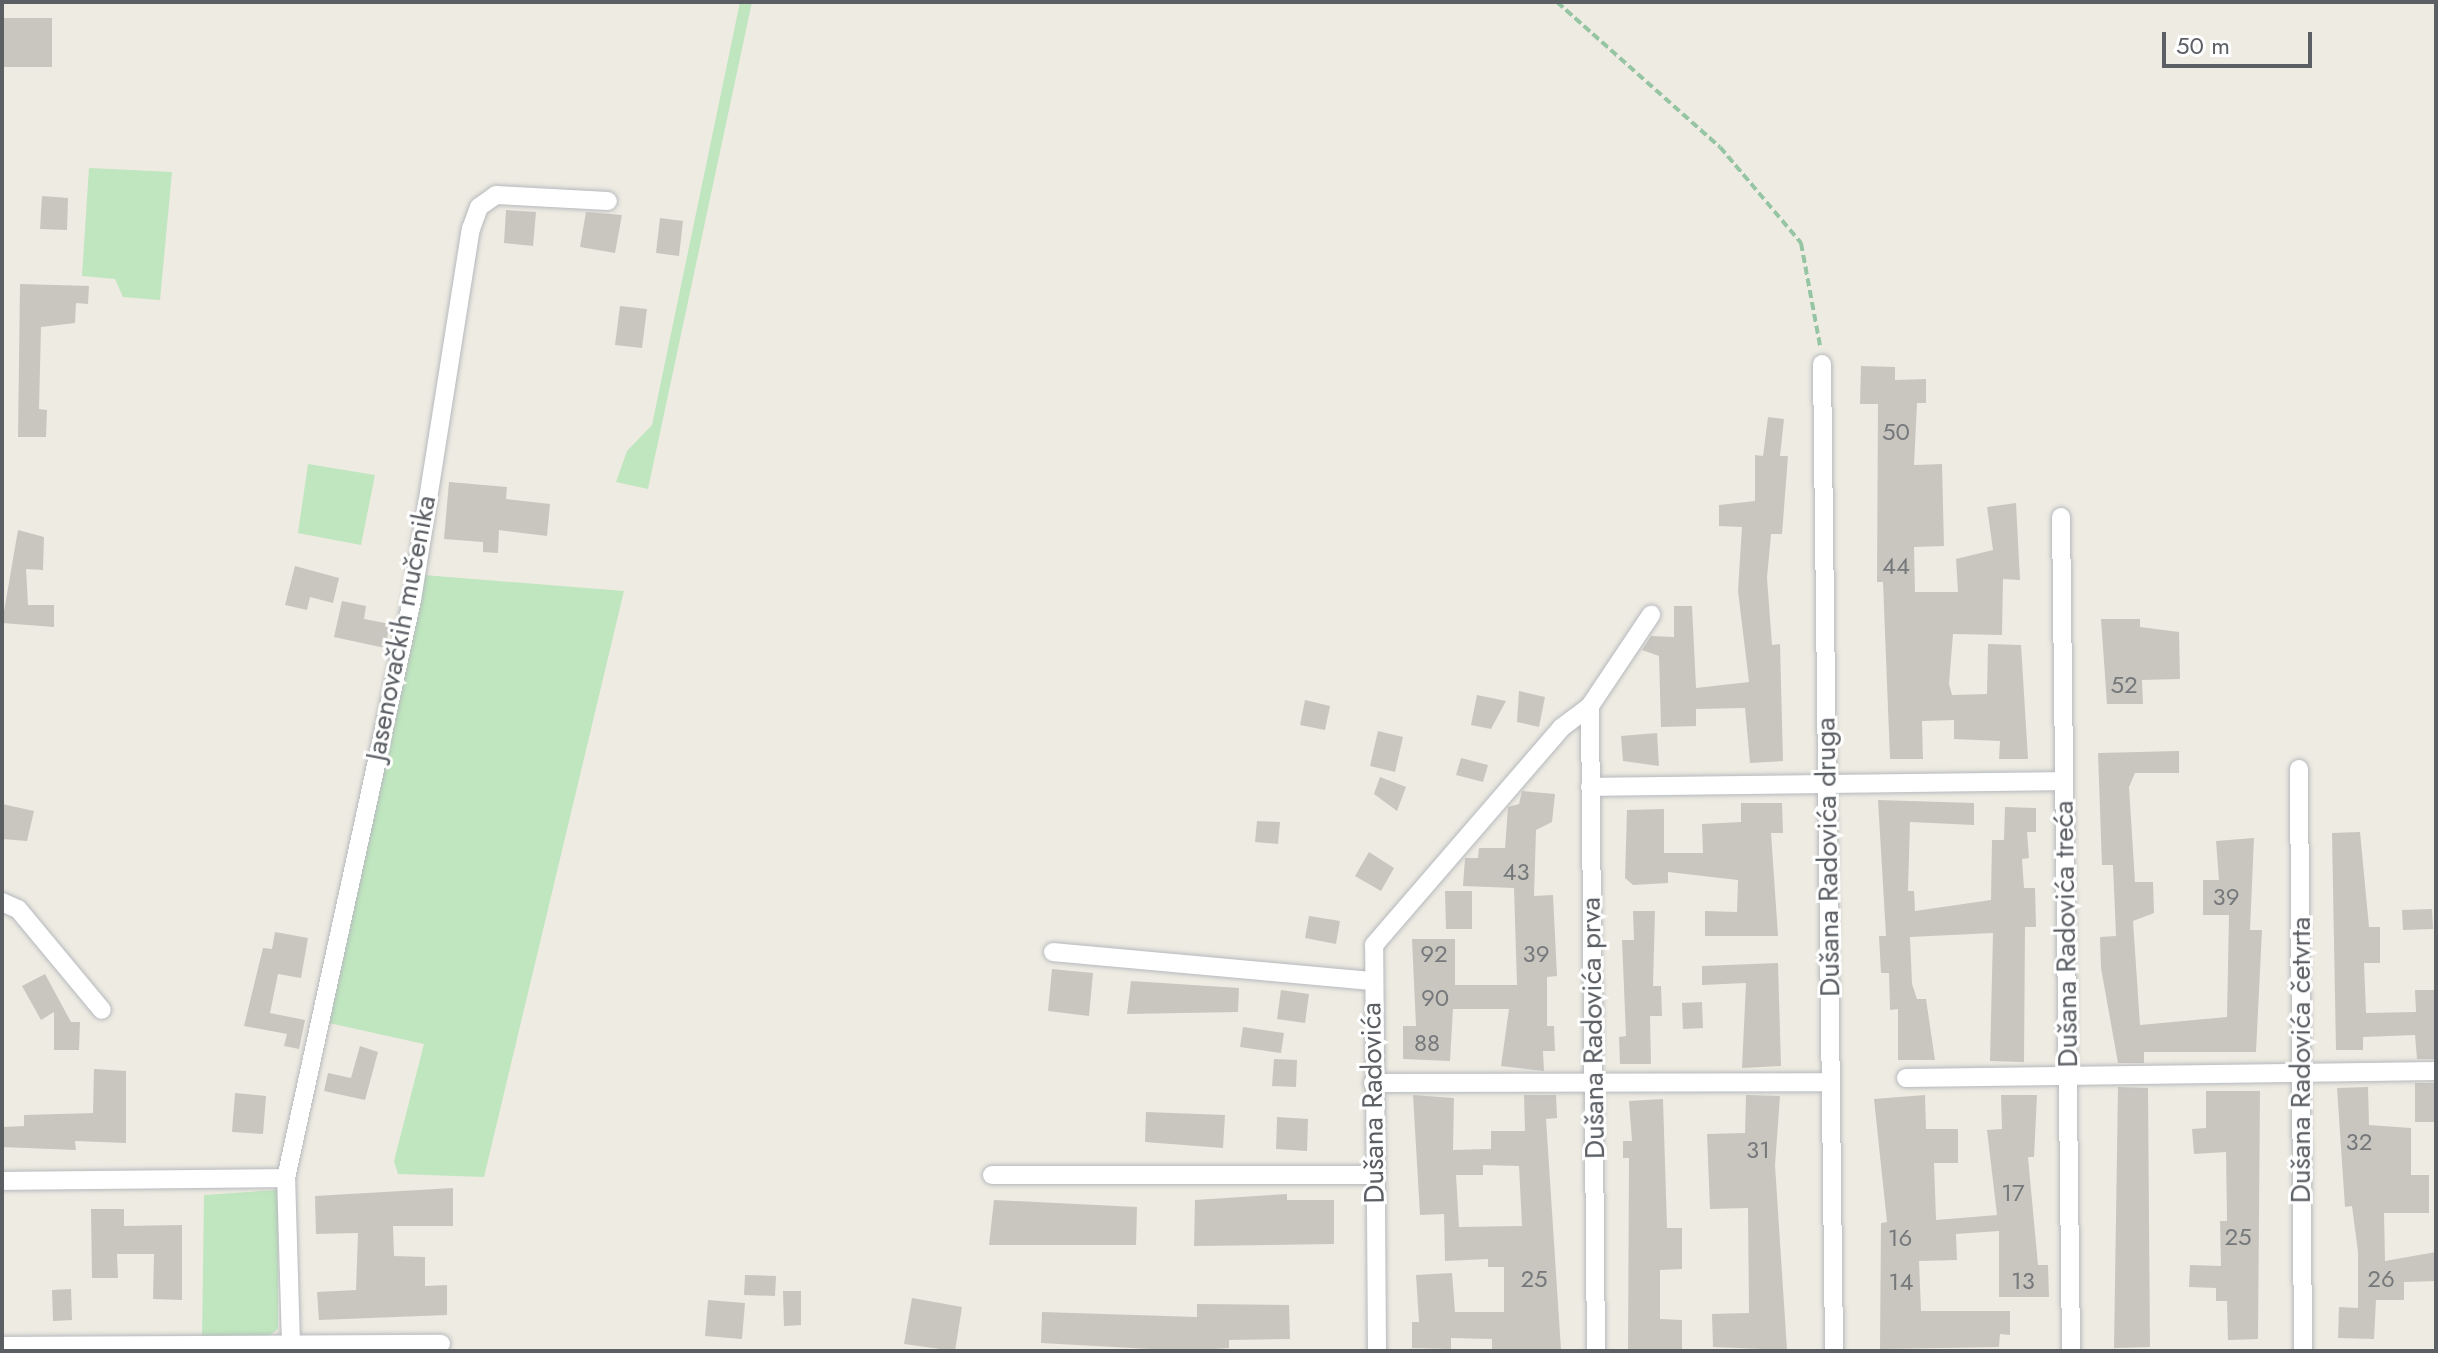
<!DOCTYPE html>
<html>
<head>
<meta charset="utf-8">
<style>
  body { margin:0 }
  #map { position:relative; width:2438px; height:1353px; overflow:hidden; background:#eeebe2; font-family:Jost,sans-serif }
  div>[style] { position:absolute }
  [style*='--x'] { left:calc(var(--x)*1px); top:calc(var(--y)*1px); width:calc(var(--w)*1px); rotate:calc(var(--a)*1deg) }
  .green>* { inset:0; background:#bfe6be }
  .building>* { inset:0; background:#c9c6c0 }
  .path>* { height:4px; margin-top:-2px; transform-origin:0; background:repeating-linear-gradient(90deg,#96c5a3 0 8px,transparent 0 12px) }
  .roads { filter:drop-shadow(0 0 2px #b5b9bd) drop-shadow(0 0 2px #b5b9bd) }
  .minor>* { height:18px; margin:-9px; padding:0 9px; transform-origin:9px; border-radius:9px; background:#fff }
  span { translate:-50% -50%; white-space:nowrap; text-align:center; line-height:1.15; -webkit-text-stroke:6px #fff; paint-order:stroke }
  .number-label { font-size:24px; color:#76797b }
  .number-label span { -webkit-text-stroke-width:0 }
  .street-label { font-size:28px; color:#5b5f64 }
  .frame { position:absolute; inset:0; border:4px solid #5b5f64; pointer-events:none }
  .scale { position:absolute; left:2162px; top:32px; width:150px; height:36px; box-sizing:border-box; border:4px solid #5b5f64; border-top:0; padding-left:10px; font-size:24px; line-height:28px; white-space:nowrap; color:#5b5f64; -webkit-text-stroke:6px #fff; paint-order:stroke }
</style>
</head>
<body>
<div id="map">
  <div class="green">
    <div style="clip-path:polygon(740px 2px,752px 2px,648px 489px,616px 482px,627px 451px,652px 425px)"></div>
    <div style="clip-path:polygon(89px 168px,172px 172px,160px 300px,123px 297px,115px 279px,82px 276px)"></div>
    <div style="clip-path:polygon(308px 464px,375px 475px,361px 545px,298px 533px)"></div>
    <div style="clip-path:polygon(424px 575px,624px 591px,484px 1177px,398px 1174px,394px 1161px,424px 1044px,329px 1023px)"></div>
    <div style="clip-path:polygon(278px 1190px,278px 1329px,267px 1337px,202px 1342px,204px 1195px)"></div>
  </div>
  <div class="building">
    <div style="clip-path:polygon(2px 18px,52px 18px,52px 67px,2px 67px)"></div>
    <div style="clip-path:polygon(42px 196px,68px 198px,67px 230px,40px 229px)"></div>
    <div style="clip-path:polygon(506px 210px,536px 212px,533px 246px,504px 243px)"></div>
    <div style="clip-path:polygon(586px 212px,622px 215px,615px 253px,580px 247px)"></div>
    <div style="clip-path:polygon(660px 218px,683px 221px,679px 256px,656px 253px)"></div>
    <div style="clip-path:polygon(20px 284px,89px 286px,88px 304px,76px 303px,75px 323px,41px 327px,39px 409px,47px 410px,46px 437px,18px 437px)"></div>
    <div style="clip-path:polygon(620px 306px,647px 309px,642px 348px,615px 345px)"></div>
    <div style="clip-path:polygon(1861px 366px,1895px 367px,1895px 380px,1926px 379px,1926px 403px,1917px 403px,1914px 465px,1942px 464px,1944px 546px,1914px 547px,1915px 592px,1958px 592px,1956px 559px,1993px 550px,1987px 507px,2016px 503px,2020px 580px,2003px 579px,2002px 635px,1953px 634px,1949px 684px,1952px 695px,1987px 694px,1988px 644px,2021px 645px,2028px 759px,1999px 759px,2000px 741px,1954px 739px,1954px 720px,1922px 721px,1923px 759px,1890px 759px,1883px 582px,1877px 582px,1878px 404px,1860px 404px)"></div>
    <div style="clip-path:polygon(1768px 417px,1784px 419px,1780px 456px,1788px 456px,1782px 534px,1771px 534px,1767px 578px,1772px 645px,1780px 644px,1783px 761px,1750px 763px,1745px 708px,1696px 709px,1696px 726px,1661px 727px,1659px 656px,1642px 650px,1651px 636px,1674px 637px,1674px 606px,1692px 606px,1696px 688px,1749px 682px,1738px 591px,1742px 527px,1719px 526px,1719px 505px,1755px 501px,1755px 455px,1763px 456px)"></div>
    <div style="clip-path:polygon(449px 482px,507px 487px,506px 499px,550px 504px,547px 536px,499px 530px,498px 553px,483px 552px,483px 542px,444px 539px)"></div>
    <div style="clip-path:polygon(18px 530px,44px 537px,43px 570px,26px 569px,28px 605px,54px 605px,54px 627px,2px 623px)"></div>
    <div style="clip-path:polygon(295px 566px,339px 578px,333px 603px,310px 597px,307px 610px,285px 605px)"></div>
    <div style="clip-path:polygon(342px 601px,366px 606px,364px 619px,390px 624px,385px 648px,334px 637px)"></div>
    <div style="clip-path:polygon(2101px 619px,2140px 619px,2140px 627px,2179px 632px,2180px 679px,2142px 680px,2143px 704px,2107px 704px)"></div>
    <div style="clip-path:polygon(1519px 691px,1545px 697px,1539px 727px,1517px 722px)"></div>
    <div style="clip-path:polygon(1477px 695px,1506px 701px,1491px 729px,1471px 725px)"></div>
    <div style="clip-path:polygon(1305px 700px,1330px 706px,1325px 730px,1300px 725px)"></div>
    <div style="clip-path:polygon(1378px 731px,1403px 737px,1395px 772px,1370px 766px)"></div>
    <div style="clip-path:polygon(1657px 733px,1659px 766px,1623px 761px,1621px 736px)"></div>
    <div style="clip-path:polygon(2179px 751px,2179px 773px,2135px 773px,2129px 787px,2135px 882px,2153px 882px,2154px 913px,2133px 921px,2140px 1025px,2227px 1017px,2229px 915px,2203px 915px,2203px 880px,2219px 880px,2216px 841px,2254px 838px,2250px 930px,2262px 930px,2256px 1052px,2144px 1052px,2144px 1063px,2118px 1063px,2101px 968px,2100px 937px,2116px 936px,2113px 865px,2102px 865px,2098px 753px)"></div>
    <div style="clip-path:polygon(1461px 758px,1488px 765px,1483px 782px,1456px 775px)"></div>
    <div style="clip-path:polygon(1380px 777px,1406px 787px,1397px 811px,1374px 794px)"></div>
    <div style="clip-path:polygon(1522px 791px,1555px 794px,1552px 822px,1536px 830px,1534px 896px,1553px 895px,1557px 976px,1547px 977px,1547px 1026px,1554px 1026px,1555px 1051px,1543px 1051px,1544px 1071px,1501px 1066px,1509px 1009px,1453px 1009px,1450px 1061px,1403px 1059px,1403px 1026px,1416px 1026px,1412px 939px,1455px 939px,1455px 985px,1517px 985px,1514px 888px,1463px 886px,1465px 858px,1478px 858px,1479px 848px,1505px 848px,1508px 807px,1519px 804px)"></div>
    <div style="clip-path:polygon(1878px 800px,1974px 803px,1974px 825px,1910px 822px,1908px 891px,1914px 891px,1915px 911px,1991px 900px,1992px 840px,2004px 840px,2005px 807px,2036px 808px,2036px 832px,2027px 832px,2029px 858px,2022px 859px,2024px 888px,2035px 888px,2036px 927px,2025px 927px,2024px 1062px,1990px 1061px,1993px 933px,1910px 937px,1912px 984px,1917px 999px,1926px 999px,1935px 1060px,1898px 1060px,1898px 1009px,1890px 1010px,1889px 973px,1881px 973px,1879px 936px,1886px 936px)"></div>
    <div style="clip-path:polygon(1741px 803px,1782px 803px,1783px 833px,1771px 833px,1778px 936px,1705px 936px,1705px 911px,1737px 912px,1738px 880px,1668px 872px,1668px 883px,1633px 885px,1625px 878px,1627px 810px,1664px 809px,1664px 853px,1703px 853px,1702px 824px,1741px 822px)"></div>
    <div style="clip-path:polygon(2px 804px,34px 811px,27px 841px,2px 839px)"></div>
    <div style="clip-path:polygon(1257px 821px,1280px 822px,1278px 844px,1255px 842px)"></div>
    <div style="clip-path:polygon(2360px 832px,2369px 927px,2380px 927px,2380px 963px,2364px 963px,2366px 1013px,2416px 1012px,2415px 990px,2435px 990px,2436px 1059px,2417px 1059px,2415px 1035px,2363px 1037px,2363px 1050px,2336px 1050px,2332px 833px)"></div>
    <div style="clip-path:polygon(1369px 852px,1394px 868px,1381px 891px,1355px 876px)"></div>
    <div style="clip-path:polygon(1445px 891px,1472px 891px,1472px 929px,1446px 929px)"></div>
    <div style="clip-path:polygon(2432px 909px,2433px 929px,2403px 930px,2402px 910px)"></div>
    <div style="clip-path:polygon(1633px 911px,1655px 911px,1653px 986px,1661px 986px,1662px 1016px,1650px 1016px,1651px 1064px,1620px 1064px,1619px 1037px,1626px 1036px,1622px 940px,1634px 940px)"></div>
    <div style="clip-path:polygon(1309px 916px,1340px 921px,1336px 944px,1305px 938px)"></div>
    <div style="clip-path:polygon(275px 932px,308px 938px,301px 978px,278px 974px,270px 1013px,305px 1020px,299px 1049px,284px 1046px,287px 1034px,244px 1026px,263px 948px,272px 949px)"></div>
    <div style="clip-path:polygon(1778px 963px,1781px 1066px,1742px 1068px,1746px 983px,1702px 985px,1702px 966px)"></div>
    <div style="clip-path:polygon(1052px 969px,1093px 973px,1089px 1016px,1048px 1011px)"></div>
    <div style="clip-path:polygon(45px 974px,71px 1022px,80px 1022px,79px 1050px,54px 1050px,54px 1012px,41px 1020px,22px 986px)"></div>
    <div style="clip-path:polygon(1131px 981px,1239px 988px,1238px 1012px,1127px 1014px)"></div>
    <div style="clip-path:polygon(1281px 990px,1309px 994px,1305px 1023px,1277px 1019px)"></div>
    <div style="clip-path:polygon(1702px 1002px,1703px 1028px,1683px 1029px,1682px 1003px)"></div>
    <div style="clip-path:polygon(1243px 1027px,1284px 1033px,1281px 1053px,1240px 1047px)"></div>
    <div style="clip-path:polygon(360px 1046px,378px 1052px,365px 1100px,324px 1091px,328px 1073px,351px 1078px)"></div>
    <div style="clip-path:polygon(1274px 1059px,1297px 1060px,1296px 1087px,1272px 1086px)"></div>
    <div style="clip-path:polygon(94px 1069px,126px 1071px,126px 1143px,75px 1141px,76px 1150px,2px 1147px,2px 1127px,24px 1126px,24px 1115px,93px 1113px)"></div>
    <div style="clip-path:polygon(2415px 1083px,2436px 1083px,2436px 1122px,2415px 1122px)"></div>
    <div style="clip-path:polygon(2118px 1087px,2148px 1088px,2150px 1347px,2114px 1348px)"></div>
    <div style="clip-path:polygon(2368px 1087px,2369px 1125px,2411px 1128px,2411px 1175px,2429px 1175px,2429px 1213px,2384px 1213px,2385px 1261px,2436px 1252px,2436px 1281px,2404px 1282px,2404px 1300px,2376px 1300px,2374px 1339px,2338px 1338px,2339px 1307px,2358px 1308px,2358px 1252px,2352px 1206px,2345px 1207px,2337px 1088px)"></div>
    <div style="clip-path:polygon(2206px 1091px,2260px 1091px,2258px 1339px,2228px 1340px,2227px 1301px,2216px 1301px,2216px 1288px,2189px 1287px,2190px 1265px,2221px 1266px,2220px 1221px,2227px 1221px,2226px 1152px,2194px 1154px,2192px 1129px,2206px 1128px)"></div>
    <div style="clip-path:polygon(235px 1093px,266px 1096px,263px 1134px,232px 1132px)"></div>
    <div style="clip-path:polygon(evenodd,1413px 1095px,1454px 1098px,1453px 1150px,1491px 1149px,1491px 1131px,1525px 1131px,1524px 1095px,1556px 1095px,1557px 1118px,1546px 1119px,1561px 1350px,1492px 1351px,1492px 1339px,1451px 1338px,1451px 1349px,1412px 1348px,1412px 1322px,1419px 1322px,1416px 1275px,1452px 1273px,1455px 1312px,1504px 1312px,1504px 1267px,1488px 1267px,1488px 1259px,1445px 1261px,1444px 1214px,1420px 1215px,1413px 1095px,1483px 1165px,1519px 1166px,1522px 1226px,1459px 1227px,1456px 1175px,1483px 1175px,1483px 1165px)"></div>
    <div style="clip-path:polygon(1746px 1095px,1780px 1096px,1775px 1165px,1787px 1350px,1713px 1347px,1712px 1314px,1749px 1313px,1748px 1208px,1710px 1209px,1707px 1134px,1745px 1133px)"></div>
    <div style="clip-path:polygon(1925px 1095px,1926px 1129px,1958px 1129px,1958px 1163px,1934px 1163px,1936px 1220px,1997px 1215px,1987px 1130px,2002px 1129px,2001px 1095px,2037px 1095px,2034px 1157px,2028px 1157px,2038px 1265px,2048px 1265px,2049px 1297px,1999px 1297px,1999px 1231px,1956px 1234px,1957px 1260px,1919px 1261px,1921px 1311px,2010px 1311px,2010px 1335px,2000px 1334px,1999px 1347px,1880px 1349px,1881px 1223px,1887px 1222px,1874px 1099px)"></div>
    <div style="clip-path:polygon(1663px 1099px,1667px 1228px,1682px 1228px,1682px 1269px,1660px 1270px,1660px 1319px,1682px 1320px,1682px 1351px,1628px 1351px,1629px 1158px,1623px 1158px,1623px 1141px,1632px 1141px,1629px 1101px)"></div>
    <div style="clip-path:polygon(1146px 1112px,1225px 1115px,1223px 1148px,1145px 1142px)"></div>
    <div style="clip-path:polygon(1277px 1117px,1308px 1119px,1307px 1151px,1276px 1149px)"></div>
    <div style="clip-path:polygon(453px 1188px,453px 1226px,393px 1226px,394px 1256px,425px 1257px,425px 1286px,447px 1285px,447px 1315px,319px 1320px,317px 1292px,356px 1290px,358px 1233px,316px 1234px,315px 1196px)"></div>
    <div style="clip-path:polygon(1287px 1194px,1287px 1200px,1334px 1200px,1334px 1244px,1194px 1246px,1195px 1200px)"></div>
    <div style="clip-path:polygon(994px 1200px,1137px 1207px,1136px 1245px,989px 1245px)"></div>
    <div style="clip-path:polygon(91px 1209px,124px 1209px,124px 1226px,182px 1225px,182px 1300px,153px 1299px,154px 1254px,117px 1254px,118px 1278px,92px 1278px)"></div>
    <div style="clip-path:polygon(745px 1275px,776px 1276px,775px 1296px,744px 1295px)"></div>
    <div style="clip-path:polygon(71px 1289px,72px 1320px,53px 1321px,52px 1290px)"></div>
    <div style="clip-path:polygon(783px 1291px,801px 1291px,801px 1325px,784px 1326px)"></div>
    <div style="clip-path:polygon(912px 1298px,962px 1307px,955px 1351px,904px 1344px)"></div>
    <div style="clip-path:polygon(708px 1300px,745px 1303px,742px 1339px,705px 1336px)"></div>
    <div style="clip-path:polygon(1197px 1304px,1289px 1305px,1290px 1339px,1229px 1340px,1229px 1348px,1187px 1351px,1041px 1343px,1042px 1312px,1197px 1317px)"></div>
  </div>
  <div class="path">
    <div style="--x:1557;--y:2;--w:218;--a:41.7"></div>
    <div style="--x:1720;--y:147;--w:126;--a:49.8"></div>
    <div style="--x:1801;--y:243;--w:105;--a:79.5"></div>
  </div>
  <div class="roads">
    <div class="minor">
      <div style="--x:1822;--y:364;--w:987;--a:89.3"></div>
      <div style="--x:2061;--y:517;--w:834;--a:89.31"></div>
      <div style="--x:1590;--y:706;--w:645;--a:89.47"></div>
      <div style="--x:2299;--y:769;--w:582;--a:89.61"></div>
      <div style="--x:1590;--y:787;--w:474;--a:-0.7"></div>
      <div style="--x:2;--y:902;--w:17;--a:24"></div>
      <div style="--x:18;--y:909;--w:131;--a:50.3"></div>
      <div style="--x:1053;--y:952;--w:319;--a:5.2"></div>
      <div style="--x:1906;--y:1078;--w:530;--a:-0.76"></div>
      <div style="--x:1373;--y:1083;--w:457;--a:-0.1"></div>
      <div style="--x:992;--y:1175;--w:382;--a:0"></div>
      <div style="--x:2;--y:1181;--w:284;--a:-0.6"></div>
      <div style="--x:291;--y:1344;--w:166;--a:-91.7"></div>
      <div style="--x:286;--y:1178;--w:592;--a:-77.7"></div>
      <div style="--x:412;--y:600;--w:376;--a:-81"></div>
      <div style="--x:471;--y:229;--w:23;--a:-70"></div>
      <div style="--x:479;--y:207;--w:21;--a:-35"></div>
      <div style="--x:496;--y:195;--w:112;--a:3.1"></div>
      <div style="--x:2;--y:1346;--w:439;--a:-0.3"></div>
      <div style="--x:1377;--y:1351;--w:406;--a:-90.4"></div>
      <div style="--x:1374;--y:945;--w:286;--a:-49.2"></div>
      <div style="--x:1561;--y:728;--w:36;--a:-37"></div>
      <div style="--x:1590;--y:706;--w:110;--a:-56.2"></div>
    </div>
  </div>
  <div class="number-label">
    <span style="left:1896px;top:432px">50</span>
    <span style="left:1896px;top:566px">44</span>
    <span style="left:2124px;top:685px">52</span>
    <span style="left:1516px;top:872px">43</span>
    <span style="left:2226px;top:897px">39</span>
    <span style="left:1434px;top:954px">92</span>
    <span style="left:1536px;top:954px">39</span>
    <span style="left:1435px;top:998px">90</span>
    <span style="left:1427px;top:1043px">88</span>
    <span style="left:2359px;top:1142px">32</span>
    <span style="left:1758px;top:1150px">31</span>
    <span style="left:2013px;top:1193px">17</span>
    <span style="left:2238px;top:1237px">25</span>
    <span style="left:1900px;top:1238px">16</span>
    <span style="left:1534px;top:1279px">25</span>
    <span style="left:2381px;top:1279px">26</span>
    <span style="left:2023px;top:1281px">13</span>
    <span style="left:1901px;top:1282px">14</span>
  </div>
  <div class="street-label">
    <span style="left:401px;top:628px;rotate:-79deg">Jasenovačkih mučenika</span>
    <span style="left:1828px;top:857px;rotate:-91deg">Dušana Radovića druga</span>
    <span style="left:2066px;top:934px;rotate:-91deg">Dušana Radovića treća</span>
    <span style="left:1593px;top:1028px;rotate:-91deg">Dušana Radovića prva</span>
    <span style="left:2301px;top:1060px;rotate:-90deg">Dušana Radovića četvrta</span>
    <span style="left:1373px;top:1103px;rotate:-91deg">Dušana Radovića</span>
  </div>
  <div class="frame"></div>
  <div class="scale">50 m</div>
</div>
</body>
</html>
